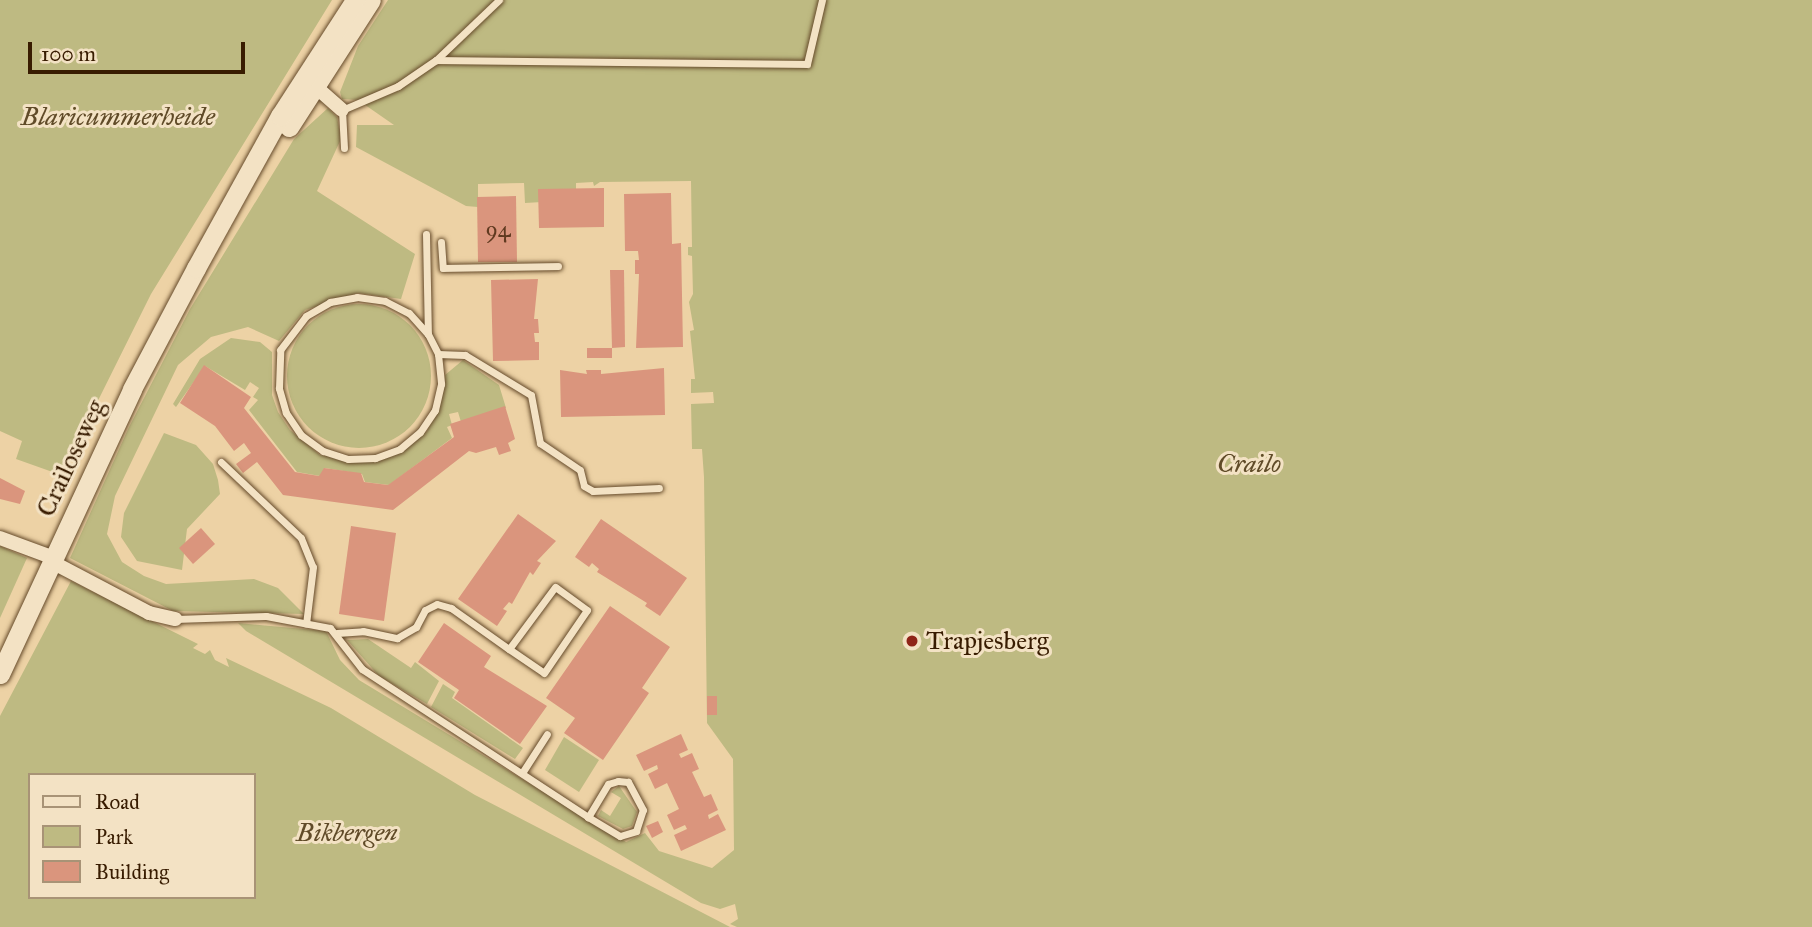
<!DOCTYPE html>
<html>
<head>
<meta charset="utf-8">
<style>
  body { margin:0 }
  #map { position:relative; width:1812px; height:927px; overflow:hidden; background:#edd2a5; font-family:"IM FELL Great Primer",serif }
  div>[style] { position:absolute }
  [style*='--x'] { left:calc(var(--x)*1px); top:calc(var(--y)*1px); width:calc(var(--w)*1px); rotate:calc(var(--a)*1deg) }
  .green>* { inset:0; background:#beba82 }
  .round { border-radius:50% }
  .building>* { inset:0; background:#da957d }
  .roads { filter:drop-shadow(0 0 2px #654a2a) drop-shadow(0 0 2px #654a2a) }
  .service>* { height:7px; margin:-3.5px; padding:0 3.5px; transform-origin:3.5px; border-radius:3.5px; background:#f3e2c4 }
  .minor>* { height:14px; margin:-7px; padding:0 7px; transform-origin:7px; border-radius:7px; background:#f3e2c4 }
  .secondary>* { height:19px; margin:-9.5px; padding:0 9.5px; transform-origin:9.5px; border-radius:9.5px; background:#f3e2c4 }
  .dots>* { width:19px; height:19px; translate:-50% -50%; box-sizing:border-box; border:4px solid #f3e2c4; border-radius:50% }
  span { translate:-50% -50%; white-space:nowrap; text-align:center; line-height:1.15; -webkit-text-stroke:6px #f3e2c4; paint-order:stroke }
  .number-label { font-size:23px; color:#603a20 }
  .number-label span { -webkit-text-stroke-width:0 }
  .park-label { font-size:26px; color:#604b28; font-style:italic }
  .street-label { font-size:26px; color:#381c01 }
  .poi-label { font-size:26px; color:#381c01 }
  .left { translate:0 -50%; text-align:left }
  .legend { position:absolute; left:28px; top:773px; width:228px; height:126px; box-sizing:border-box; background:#f3e2c4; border:2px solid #a89376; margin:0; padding:9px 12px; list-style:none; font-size:21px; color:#381c01 }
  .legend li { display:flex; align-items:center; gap:14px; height:35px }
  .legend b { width:35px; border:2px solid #a89376 }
  .scale { position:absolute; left:28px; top:42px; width:217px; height:32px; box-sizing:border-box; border:4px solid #381c01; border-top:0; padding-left:9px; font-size:21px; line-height:24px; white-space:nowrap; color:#381c01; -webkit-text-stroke:5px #f3e2c4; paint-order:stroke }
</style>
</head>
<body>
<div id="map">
  <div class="green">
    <div style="clip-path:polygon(0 0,332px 0,151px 294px,61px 475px,16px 459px,22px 441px,0 431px)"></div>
    <div style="clip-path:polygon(388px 0,1812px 0,1812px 927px,737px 927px,730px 924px,738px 919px,735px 904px,720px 909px,701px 903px,246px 631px,238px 623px,326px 631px,340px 660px,359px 680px,626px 842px,645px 833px,659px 851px,712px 868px,734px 850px,733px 759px,707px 723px,704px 477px,702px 449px,692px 449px,691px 404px,714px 403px,713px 392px,691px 393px,691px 379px,695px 379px,690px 331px,694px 330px,689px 302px,693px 294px,692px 256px,688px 255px,688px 247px,692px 247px,691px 181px,600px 182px,594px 186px,593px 182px,576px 183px,576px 200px,525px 203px,524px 183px,478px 184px,478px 207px,466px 206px,356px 147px,357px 125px,394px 125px,358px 100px,342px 99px,340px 92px,358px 46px)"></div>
    <div style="clip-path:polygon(328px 108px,337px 117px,341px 139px,317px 191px,415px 254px,401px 299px,358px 293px,305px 310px,279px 341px,248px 327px,211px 337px,178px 365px,115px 496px,107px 534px,122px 562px,144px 576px,166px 584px,254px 579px,278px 588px,304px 614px,173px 611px,70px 558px,129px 427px,190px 309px,294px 139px)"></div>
    <div class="round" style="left:287px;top:304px;width:144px;height:144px"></div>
    <div style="clip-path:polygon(231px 338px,260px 342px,272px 352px,272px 395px,278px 412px,290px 430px,320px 455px,368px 461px,408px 446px,427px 431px,439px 409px,445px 375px,463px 360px,499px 385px,506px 408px,461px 422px,458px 412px,449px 414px,452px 425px,447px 427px,452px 438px,389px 485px,365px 482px,362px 474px,325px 468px,320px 476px,297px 472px,249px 410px,258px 400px,253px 397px,259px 388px,250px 382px,245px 390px,205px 366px,176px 407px,173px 404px,200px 359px)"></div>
    <div style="clip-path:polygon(164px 433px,196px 445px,213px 464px,218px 480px,220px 494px,187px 529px,182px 570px,137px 561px,121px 537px,124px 513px)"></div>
    <div style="clip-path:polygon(0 546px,27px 558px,0 618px)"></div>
    <div style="clip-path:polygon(evenodd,71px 581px,198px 644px,193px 648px,205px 654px,210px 650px,215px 660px,229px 667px,226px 658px,331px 708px,475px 795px,730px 927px,0 927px,0 716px,71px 581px,30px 775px,254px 775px,254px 897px,30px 897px,30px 775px)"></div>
    <div style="clip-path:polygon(368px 639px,411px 668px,415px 662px,439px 681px,427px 704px,379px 676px,347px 640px)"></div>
    <div style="clip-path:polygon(443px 684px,455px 692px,452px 698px,523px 748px,515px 759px,431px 707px)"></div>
    <div style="clip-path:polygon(564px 737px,599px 760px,579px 792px,545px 770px)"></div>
    <div style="clip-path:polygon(619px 786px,637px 812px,632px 826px,623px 829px,598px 816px,601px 810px,610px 816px,621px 798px,611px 792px)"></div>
  </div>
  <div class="building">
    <div style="clip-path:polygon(604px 188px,604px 227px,539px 228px,538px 189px)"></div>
    <div style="clip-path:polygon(671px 193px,672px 244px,681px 243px,683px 347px,636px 348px,639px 274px,635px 274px,635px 260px,639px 260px,638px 251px,625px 251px,624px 194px)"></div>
    <div style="clip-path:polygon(516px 196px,517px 262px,478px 262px,477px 197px)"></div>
    <div style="clip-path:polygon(610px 270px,624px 270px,625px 347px,612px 348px)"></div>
    <div style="clip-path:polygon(538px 279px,534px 319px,538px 319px,539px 333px,534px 333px,535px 342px,539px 342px,539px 360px,493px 361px,491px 280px)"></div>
    <div style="clip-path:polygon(587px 348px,612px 348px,612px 358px,587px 358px)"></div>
    <div style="clip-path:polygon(204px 365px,251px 397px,244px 408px,295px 472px,319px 476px,324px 468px,361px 473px,364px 482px,388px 485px,454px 437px,450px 424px,505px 406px,515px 439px,508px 443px,511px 451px,499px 455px,496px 447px,476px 453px,469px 451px,393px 510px,283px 495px,257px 462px,243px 473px,236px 464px,251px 453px,244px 443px,234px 451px,215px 426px,180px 403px)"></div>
    <div style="clip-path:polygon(664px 368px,665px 415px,561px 417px,560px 370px,587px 374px,586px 370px,601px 370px,601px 374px)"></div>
    <div style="clip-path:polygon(0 478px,25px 491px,20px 504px,0 499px)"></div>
    <div style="clip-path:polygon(518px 514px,556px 541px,537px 561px,541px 563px,533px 575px,530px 572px,512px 604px,509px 602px,503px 609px,507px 611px,497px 626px,458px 599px)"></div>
    <div style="clip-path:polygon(601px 519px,687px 578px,660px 616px,645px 606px,647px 603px,597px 572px,599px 569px,592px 563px,589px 567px,575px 557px)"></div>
    <div style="clip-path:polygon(351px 526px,396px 533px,384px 621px,339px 614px)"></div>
    <div style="clip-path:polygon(201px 528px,215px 544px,193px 564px,179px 548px)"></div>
    <div style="clip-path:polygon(610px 606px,670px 647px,642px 688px,649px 693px,603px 760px,564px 733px,575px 718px,546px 698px)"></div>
    <div style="clip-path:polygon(444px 623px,491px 656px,484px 667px,547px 706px,520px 744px,454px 698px,459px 690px,418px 662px)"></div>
    <div style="clip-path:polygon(707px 696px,717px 696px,717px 715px,707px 715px)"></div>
    <div style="clip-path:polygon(681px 734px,688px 750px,679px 754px,681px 758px,692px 753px,699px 769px,692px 772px,704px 797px,711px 794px,718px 810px,708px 815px,709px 819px,718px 814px,726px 830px,681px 851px,674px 835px,687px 829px,685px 825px,674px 830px,667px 815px,679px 809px,667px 783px,655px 789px,648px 774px,658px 769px,657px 765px,644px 771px,636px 755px)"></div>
    <div style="clip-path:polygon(658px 821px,663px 832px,652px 838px,646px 826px)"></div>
  </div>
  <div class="roads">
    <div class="service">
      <div style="--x:436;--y:60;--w:371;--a:0.6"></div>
      <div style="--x:807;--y:64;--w:66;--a:-76.8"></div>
      <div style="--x:344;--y:148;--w:38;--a:-93"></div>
      <div style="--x:342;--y:110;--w:61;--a:-23.2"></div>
      <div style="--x:398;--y:86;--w:46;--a:-34.4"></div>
      <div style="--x:436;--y:60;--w:87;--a:-43.6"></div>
      <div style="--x:426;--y:234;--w:100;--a:88.9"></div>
      <div style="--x:428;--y:334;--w:22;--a:63"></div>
      <div style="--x:438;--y:354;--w:30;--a:84"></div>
      <div style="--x:441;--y:384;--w:27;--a:103"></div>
      <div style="--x:435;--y:410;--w:27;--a:124"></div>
      <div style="--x:420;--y:432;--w:26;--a:140"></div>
      <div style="--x:400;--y:449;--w:27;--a:160"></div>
      <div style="--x:375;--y:458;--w:27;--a:178"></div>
      <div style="--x:348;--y:459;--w:26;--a:-162"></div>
      <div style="--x:323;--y:451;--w:27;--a:-144"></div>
      <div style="--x:301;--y:435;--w:27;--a:-124"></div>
      <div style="--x:286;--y:413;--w:26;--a:-106"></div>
      <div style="--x:279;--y:388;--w:38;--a:-88"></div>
      <div style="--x:280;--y:350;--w:43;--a:-52.6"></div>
      <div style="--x:306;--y:316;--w:28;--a:-30"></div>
      <div style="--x:330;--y:302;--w:27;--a:-10"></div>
      <div style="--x:357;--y:297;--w:28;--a:8"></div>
      <div style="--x:385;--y:301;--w:27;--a:27"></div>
      <div style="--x:409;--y:313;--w:28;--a:48"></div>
      <div style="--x:441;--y:242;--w:26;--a:86"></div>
      <div style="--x:443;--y:268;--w:115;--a:-1"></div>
      <div style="--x:438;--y:354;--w:27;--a:2"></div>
      <div style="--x:465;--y:355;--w:77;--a:31.2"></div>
      <div style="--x:531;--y:395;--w:49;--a:79.4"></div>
      <div style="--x:540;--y:443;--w:48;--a:34"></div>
      <div style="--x:580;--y:470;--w:16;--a:76"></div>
      <div style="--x:584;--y:486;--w:10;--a:29"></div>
      <div style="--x:593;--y:491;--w:66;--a:-2.6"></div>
      <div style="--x:221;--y:462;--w:110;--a:43.5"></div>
      <div style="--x:301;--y:538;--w:31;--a:68"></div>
      <div style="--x:313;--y:567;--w:57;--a:97"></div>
      <div style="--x:175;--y:619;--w:91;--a:-1.9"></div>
      <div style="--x:266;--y:616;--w:65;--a:10.6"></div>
      <div style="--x:330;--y:628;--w:52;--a:52"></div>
      <div style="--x:362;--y:669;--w:270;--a:33.2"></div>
      <div style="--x:588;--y:817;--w:37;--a:31"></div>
      <div style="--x:620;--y:836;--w:17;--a:-17"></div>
      <div style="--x:636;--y:831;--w:22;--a:-72"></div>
      <div style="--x:643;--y:810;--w:32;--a:-118"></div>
      <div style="--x:628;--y:782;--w:10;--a:-174"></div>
      <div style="--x:618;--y:781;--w:10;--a:163"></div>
      <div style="--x:608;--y:784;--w:39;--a:121"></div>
      <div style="--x:337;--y:633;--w:26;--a:-4"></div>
      <div style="--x:363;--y:631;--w:35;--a:12"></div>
      <div style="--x:397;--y:638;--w:22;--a:-30"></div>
      <div style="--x:416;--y:627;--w:19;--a:-62"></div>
      <div style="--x:425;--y:610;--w:13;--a:-27"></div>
      <div style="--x:437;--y:604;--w:15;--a:16"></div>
      <div style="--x:451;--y:608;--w:71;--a:35.3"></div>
      <div style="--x:509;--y:649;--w:42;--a:34.4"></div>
      <div style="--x:544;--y:673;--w:76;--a:-55.7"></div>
      <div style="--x:587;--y:610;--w:39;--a:-144"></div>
      <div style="--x:555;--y:587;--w:77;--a:126.6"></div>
      <div style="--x:522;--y:773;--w:46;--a:-57.3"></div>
    </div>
    <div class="minor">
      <div style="--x:308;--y:80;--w:45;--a:41.4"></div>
      <div style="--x:0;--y:538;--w:58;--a:20.3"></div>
      <div style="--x:52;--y:562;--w:110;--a:27.7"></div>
      <div style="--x:149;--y:613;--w:27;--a:13"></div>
    </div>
    <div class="secondary">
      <div style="--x:289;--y:127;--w:151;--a:-57.2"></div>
      <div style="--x:0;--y:674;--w:314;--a:-65.1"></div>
      <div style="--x:132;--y:389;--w:137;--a:-62.1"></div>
      <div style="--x:196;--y:268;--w:174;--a:-61.1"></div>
      <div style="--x:280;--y:116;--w:138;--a:-57.1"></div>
    </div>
  </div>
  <div class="dots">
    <div style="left:912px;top:641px;background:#8f2418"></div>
  </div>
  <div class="number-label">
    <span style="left:498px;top:229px">94</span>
  </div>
  <div class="park-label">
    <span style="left:118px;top:117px">Blaricummerheide</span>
    <span style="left:1249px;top:464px">Crailo</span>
    <span style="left:347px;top:833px">Bikbergen</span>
  </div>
  <div class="street-label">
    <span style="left:71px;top:458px;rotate:-65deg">Crailoseweg</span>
  </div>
  <div class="poi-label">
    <span class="left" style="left:926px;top:641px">Trapjesberg</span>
  </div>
  <ul class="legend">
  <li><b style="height:9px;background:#f3e2c4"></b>Road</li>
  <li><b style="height:19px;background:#beba82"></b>Park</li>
  <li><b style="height:19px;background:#da957d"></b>Building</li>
  </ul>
  <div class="scale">100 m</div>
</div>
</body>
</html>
